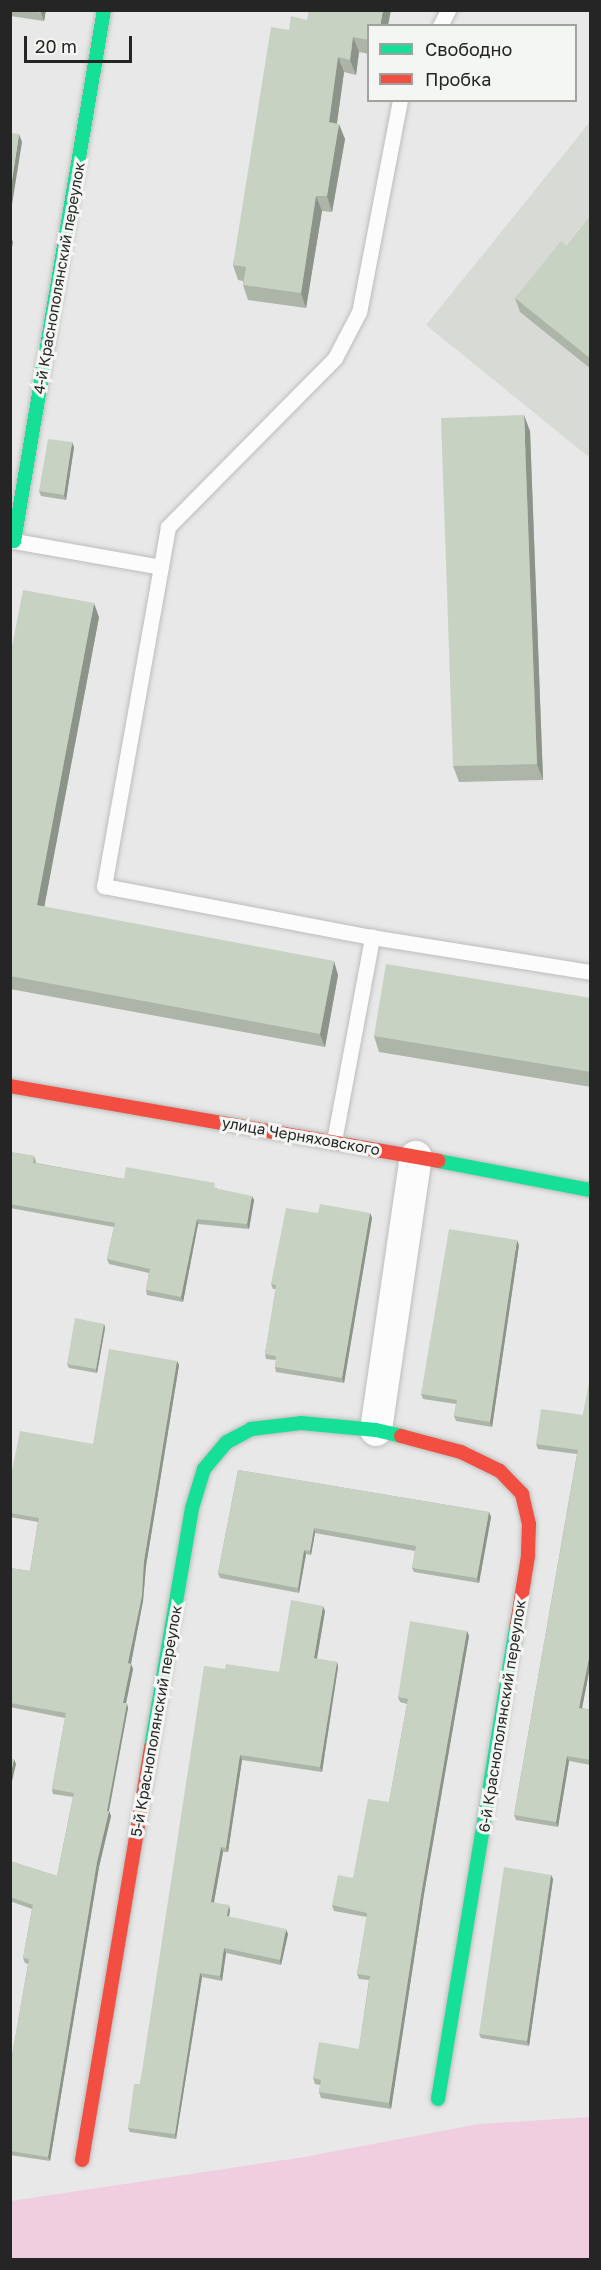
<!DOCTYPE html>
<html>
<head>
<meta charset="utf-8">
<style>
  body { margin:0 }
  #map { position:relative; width:601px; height:2270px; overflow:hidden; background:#e7e8e7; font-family:"Golos Text",sans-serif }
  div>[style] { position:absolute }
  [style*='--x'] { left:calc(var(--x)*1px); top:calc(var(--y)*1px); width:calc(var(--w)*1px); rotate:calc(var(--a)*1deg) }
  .built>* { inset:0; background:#d7dad5 }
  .green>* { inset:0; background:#f0cee0 }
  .roads { filter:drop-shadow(0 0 2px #bcbdbc) drop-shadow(0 0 2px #bcbdbc) }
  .lane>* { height:15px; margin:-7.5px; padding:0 7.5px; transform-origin:7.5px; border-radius:7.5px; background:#fbfcfb }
  .street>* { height:32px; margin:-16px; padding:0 16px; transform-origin:16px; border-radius:16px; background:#fbfcfb }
  .fast>* { height:14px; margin:-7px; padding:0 7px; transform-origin:7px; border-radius:7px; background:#16e098 }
  .jam>* { height:14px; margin:-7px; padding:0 7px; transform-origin:7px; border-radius:7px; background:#f24e42 }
  .wall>* { inset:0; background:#acb5a8 }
  .shaded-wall>* { inset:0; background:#8c9388 }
  .building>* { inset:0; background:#c8d2c3 }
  span { translate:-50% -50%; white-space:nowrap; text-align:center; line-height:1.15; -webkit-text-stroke:6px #f4f6f3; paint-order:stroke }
  .street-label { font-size:15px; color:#242524 }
  .frame { position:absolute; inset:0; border:12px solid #242524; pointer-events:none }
  .legend { position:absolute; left:367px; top:24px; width:210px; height:78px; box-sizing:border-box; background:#f4f6f3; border:2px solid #a1a2a0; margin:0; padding:8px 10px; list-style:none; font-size:18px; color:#242524 }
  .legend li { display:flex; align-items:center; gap:12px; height:30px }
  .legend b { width:30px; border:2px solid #a1a2a0 }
  .scale { position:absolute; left:24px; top:36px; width:108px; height:27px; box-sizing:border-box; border:3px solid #242524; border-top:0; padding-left:8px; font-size:18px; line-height:21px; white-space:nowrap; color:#242524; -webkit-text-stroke:4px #f4f6f3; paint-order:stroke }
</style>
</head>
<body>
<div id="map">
  <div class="built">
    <div style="clip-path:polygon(590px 122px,590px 458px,426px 325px)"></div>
  </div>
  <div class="green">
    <div style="clip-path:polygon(590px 2117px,590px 2259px,11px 2259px,11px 2201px,304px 2157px,479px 2124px)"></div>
  </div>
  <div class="roads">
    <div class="lane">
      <div style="--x:440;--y:26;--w:18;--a:-63"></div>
      <div style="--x:400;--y:100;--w:216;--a:100.9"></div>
      <div style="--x:359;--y:312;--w:52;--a:117.6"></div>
      <div style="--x:335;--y:358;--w:238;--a:134.7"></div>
      <div style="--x:168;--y:527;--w:365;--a:100.1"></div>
      <div style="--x:104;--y:886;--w:273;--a:10.8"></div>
      <div style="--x:372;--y:937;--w:221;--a:9.1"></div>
      <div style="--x:14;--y:541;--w:149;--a:10"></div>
      <div style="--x:334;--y:1141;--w:208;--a:-79.4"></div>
    </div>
    <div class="street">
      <div style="--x:376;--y:1430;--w:276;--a:-81.7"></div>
    </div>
    <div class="fast">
      <div style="--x:10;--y:540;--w:4;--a:14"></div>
      <div style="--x:14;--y:541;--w:539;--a:-80.38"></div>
      <div style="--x:438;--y:1161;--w:155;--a:10.8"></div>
      <div style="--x:151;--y:1748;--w:243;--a:-80.3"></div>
      <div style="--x:192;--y:1508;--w:41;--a:-72.9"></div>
      <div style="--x:204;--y:1469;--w:35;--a:-50"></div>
      <div style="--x:227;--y:1442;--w:27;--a:-28"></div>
      <div style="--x:251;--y:1429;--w:50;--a:-6.8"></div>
      <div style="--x:301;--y:1423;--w:75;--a:5.3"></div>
      <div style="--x:376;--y:1430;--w:26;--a:13"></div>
      <div style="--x:438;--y:2099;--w:482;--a:-80.6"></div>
    </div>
    <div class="jam">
      <div style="--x:10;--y:1086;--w:435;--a:9.9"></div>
      <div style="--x:401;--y:1436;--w:62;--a:14.9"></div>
      <div style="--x:461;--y:1452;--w:43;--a:26"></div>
      <div style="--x:500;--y:1471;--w:32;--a:46"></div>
      <div style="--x:522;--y:1494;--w:31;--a:77"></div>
      <div style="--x:529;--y:1524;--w:32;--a:92"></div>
      <div style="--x:528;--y:1556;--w:69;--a:99.2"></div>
      <div style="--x:82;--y:2160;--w:418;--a:-80.5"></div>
    </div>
  </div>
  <div class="wall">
    <div style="clip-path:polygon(10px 10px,46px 10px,44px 21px,10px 16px)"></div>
    <div style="clip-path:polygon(307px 20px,369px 26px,369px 54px,359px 52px,356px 75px,344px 72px,337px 123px,345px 139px,332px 212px,322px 211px,306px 308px,248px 300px,243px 285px,243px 281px,238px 280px,233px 265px,289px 30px)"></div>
    <div style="clip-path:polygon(591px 216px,591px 369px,520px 312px,515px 298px,567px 246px)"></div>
    <div style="clip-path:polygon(530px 431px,543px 780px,459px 782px,453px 766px)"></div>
    <div style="clip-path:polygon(74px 447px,66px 500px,41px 496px,39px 491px)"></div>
    <div style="clip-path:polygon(99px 617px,44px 907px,338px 975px,325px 1047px,10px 989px,10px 657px)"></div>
    <div style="clip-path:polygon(591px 998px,591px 1087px,379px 1052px,374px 1036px)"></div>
    <div style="clip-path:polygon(10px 1152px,34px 1156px,36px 1161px,36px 1163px,124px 1179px,217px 1188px,217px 1189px,254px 1200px,249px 1229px,198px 1224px,183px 1302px,147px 1295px,146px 1290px,149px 1273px,109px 1264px,107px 1259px,114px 1227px,10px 1208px)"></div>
    <div style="clip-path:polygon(318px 1213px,370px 1213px,372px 1218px,344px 1383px,276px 1372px,275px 1367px,276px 1360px,266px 1359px,265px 1354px,276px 1289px,273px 1289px,271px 1284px)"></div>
    <div style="clip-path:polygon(519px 1245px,492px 1427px,456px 1421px,454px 1416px,456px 1404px,423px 1399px,421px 1394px)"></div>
    <div style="clip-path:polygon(104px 1324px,105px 1328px,97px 1373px,69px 1368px,67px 1364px)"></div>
    <div style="clip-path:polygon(177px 1361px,179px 1365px,146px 1566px,143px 1601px,131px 1664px,133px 1669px,126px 1703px,128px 1708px,109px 1811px,111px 1816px,99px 1867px,50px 2161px,10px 2155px,10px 2067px,28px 1964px,25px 1963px,23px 1958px,32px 1909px,10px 1901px,10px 1861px,57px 1876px,73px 1797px,53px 1794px,52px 1789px,65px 1718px,10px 1707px,10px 1568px,30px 1571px,38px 1522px,10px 1517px,10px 1481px,93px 1444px)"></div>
    <div style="clip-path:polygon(591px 1377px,591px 1662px,582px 1708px,591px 1710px,591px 1765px,569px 1761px,558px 1827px,516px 1820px,514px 1815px,577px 1454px,538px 1449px,536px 1444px,583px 1415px)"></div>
    <div style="clip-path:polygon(238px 1470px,489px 1512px,491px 1517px,479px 1583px,414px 1572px,412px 1568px,415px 1551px,315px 1533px,311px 1555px,306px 1554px,299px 1593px,220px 1578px,218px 1573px)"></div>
    <div style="clip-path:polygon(325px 1611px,317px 1659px,337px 1662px,338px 1667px,322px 1772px,242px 1760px,228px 1852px,223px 1852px,214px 1902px,230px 1910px,229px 1917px,288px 1934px,281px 1965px,226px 1953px,222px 1981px,202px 1977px,176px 2139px,130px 2132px,128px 2128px,140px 2084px,225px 1669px,279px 1672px)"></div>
    <div style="clip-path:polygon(467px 1631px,469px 1636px,424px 1894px,391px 2109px,321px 2098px,319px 2092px,320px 2085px,315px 2084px,313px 2078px,359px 2049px,369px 1980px,359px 1979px,357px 1974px,367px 1917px,334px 1911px,332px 1905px,353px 1878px,389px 1802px,407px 1704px,400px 1702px,398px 1697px)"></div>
    <div style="clip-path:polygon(551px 1875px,553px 1879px,529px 2046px,481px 2038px,479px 2034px)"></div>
  </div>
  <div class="shaded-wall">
    <div style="clip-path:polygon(41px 10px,46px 10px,44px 21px,41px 13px)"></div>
    <div style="clip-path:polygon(383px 10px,391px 10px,388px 26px,380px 26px)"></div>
    <div style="clip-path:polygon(353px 37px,359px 52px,356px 75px,350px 60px)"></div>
    <div style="clip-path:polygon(338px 57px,344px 72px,335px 137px,329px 122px)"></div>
    <div style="clip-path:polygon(339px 124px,345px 139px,332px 212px,327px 196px)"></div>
    <div style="clip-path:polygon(19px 134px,22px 142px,10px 217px,10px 193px)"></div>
    <div style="clip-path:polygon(316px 196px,322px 211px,306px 308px,301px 293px)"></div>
    <div style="clip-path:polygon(10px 235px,13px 242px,10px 257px)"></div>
    <div style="clip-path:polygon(524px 415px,530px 431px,543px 780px,537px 764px)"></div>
    <div style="clip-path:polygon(72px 442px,74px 447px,66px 500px,64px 495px)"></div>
    <div style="clip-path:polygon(94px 603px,99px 617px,42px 919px,37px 905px)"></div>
    <div style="clip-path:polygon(334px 961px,338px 975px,325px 1047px,320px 1034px)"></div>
    <div style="clip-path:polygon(252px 1196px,254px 1200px,249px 1229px,247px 1224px)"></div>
    <div style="clip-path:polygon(370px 1213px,372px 1218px,344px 1383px,342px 1378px)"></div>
    <div style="clip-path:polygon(197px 1219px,198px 1224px,183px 1302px,181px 1297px)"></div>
    <div style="clip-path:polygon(517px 1240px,519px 1245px,492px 1427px,490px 1422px)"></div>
    <div style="clip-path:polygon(104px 1324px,105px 1328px,97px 1373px,96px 1369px)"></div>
    <div style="clip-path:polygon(177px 1361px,179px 1365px,146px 1566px,143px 1601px,130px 1668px,128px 1663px,144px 1561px)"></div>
    <div style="clip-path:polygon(489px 1512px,491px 1517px,479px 1583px,477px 1578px)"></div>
    <div style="clip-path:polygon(314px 1528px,315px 1533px,311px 1555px,310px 1551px)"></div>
    <div style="clip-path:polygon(304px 1550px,306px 1554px,299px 1593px,298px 1588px)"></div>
    <div style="clip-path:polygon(323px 1606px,325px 1611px,316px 1663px,314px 1658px)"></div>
    <div style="clip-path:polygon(467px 1631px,469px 1636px,424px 1894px,391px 2109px,389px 2103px,422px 1889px)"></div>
    <div style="clip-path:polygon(591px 1648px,591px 1662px,581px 1713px,579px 1708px)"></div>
    <div style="clip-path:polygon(337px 1662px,338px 1667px,322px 1772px,320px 1767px)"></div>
    <div style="clip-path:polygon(131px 1664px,133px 1669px,125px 1708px,123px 1703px)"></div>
    <div style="clip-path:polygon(127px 1703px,128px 1708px,108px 1815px,107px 1811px)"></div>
    <div style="clip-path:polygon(240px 1755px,242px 1760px,228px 1852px,226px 1848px)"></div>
    <div style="clip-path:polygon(567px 1756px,569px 1761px,558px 1827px,556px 1822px)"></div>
    <div style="clip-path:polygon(14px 1759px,16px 1764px,10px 1790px,10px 1777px)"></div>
    <div style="clip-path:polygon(109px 1811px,111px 1816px,99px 1867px,50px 2161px,48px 2157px,97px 1862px)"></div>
    <div style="clip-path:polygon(221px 1847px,223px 1852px,213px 1907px,211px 1902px)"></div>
    <div style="clip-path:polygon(551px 1875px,553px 1879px,529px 2046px,527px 2041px)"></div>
    <div style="clip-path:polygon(229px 1905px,230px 1910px,228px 1921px,227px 1916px)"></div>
    <div style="clip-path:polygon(286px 1929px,288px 1934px,281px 1965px,280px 1960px)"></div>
    <div style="clip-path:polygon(224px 1948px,226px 1953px,222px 1981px,220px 1976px)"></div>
    <div style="clip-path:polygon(200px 1973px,202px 1977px,176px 2139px,175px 2134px)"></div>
  </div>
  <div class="building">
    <div style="clip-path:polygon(28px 10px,41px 10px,41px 13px)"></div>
    <div style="clip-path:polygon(309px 10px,383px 10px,380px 26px,369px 26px,369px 40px,353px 37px,350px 60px,338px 57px,329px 122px,339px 124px,327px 196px,316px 196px,301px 293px,243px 285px,246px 267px,233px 265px,271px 27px,289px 30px,291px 16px,307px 20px)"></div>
    <div style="clip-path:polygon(10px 133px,19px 134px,10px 193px)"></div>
    <div style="clip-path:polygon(591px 216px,591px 359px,515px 298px,561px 241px,567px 246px)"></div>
    <div style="clip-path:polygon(524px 415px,537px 764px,453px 766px,441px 418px)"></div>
    <div style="clip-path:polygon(48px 439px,72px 442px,64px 495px,39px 491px)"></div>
    <div style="clip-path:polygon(23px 590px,94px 603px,37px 905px,334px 961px,320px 1034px,10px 976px,10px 657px)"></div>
    <div style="clip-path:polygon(386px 964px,591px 998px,591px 1072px,374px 1036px)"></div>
    <div style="clip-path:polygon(10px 1152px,34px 1156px,33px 1163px,124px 1179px,126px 1167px,215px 1183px,214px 1188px,252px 1196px,247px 1224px,197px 1219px,181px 1297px,146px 1290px,150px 1269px,107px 1259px,115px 1223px,10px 1204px)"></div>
    <div style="clip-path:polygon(320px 1204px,370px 1213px,342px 1378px,275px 1367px,276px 1356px,265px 1354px,276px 1285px,271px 1284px,286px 1208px,318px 1213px)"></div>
    <div style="clip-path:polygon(449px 1229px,517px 1240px,490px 1422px,454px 1416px,457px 1400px,421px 1394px)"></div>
    <div style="clip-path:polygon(75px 1318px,104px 1324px,96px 1369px,67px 1364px)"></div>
    <div style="clip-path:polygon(109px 1349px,177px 1361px,144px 1561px,142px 1596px,128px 1663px,131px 1664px,123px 1703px,127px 1703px,107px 1811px,109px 1811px,97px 1862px,48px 2157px,10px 2151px,10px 2110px,12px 2101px,10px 2101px,10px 2067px,29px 1959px,23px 1958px,33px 1905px,10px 1897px,10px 1861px,57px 1876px,74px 1793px,52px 1789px,66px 1713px,10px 1703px,10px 1568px,30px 1571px,39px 1518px,10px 1513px,10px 1481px,20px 1431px,93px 1444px)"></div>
    <div style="clip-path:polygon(590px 1377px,591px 1377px,591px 1648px,579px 1708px,591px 1710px,591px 1760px,567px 1756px,556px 1822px,514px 1815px,578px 1450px,536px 1444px,541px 1409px,583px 1415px)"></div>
    <div style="clip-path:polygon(238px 1470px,489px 1512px,477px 1578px,412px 1568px,416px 1546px,314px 1528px,310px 1551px,304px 1550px,298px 1588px,218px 1573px)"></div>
    <div style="clip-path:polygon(291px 1600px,323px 1606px,314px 1658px,337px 1662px,320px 1767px,240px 1755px,226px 1848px,221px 1847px,211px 1902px,229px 1905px,227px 1916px,286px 1929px,280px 1960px,224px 1948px,220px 1976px,200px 1973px,175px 2134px,128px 2128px,134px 2084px,140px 2084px,204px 1666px,225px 1669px,226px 1664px,279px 1672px)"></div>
    <div style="clip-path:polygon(410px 1621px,467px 1631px,422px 1889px,389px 2103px,319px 2092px,321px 2080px,313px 2078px,319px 2042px,359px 2049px,370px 1976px,357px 1974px,367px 1913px,332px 1905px,338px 1875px,353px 1878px,368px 1799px,389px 1802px,408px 1699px,398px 1697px)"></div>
    <div style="clip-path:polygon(10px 1759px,14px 1759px,10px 1777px)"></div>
    <div style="clip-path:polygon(504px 1867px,551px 1875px,527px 2041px,479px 2034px)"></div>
  </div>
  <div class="street-label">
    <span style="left:59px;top:278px;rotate:-80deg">4-й Краснополянский переулок</span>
    <span style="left:301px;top:1136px;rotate:10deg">улица Черняховского</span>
    <span style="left:502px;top:1716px;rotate:-81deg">6-й Краснополянский переулок</span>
    <span style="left:156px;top:1721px;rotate:-80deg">5-й Краснополянский переулок</span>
  </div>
  <div class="frame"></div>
  <ul class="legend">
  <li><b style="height:8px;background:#16e098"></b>Свободно</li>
  <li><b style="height:8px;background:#f24e42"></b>Пробка</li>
  </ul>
  <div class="scale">20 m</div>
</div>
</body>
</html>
